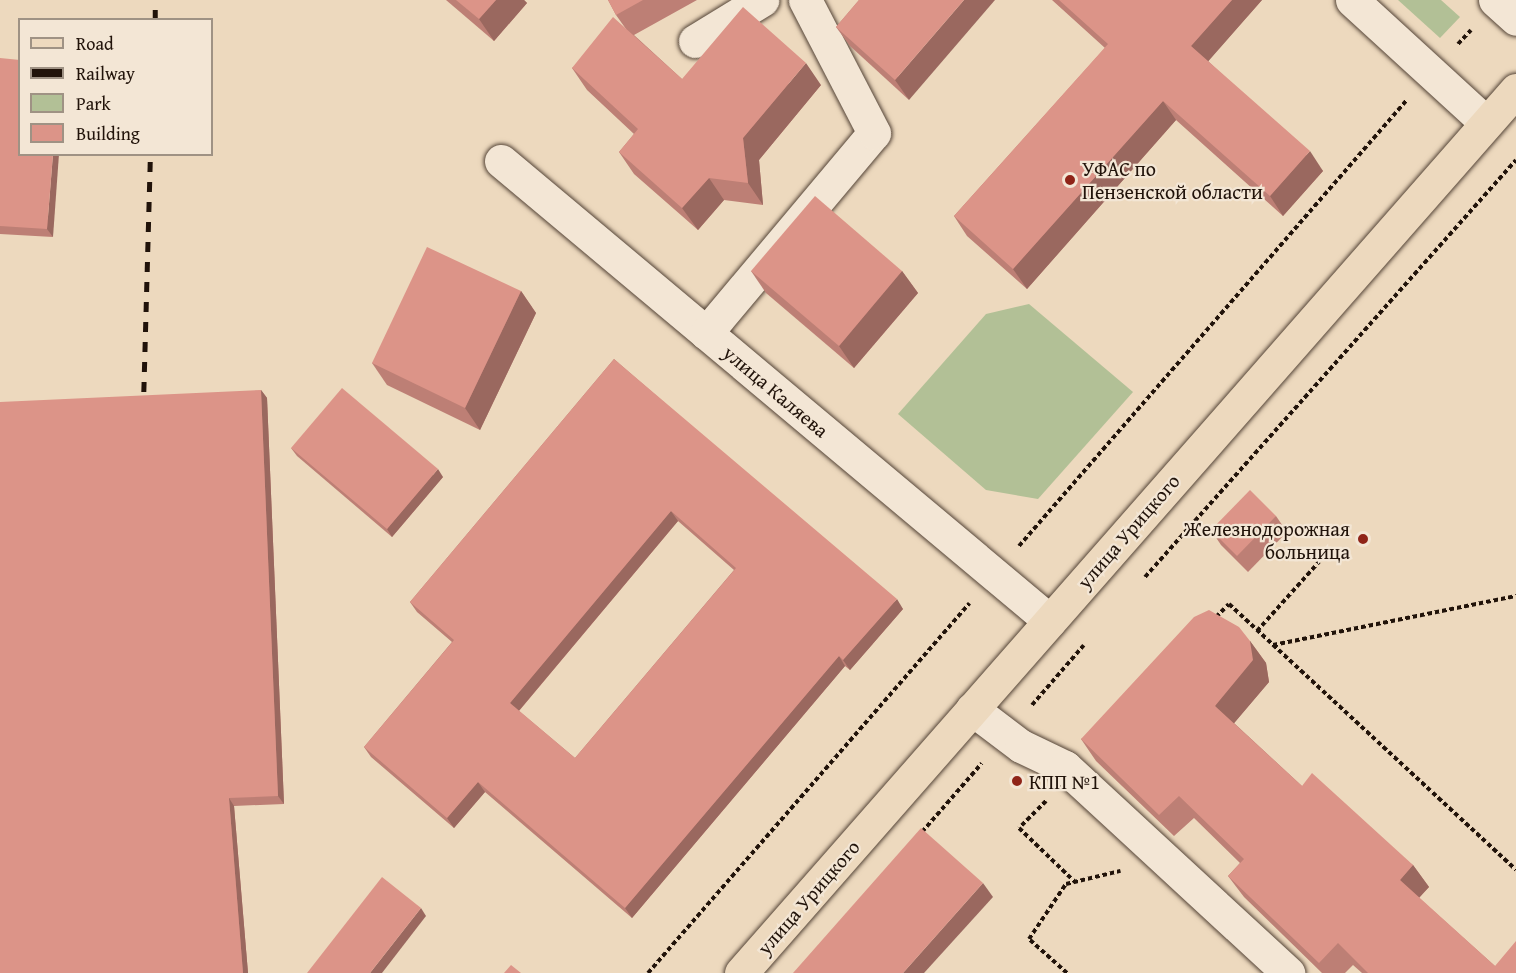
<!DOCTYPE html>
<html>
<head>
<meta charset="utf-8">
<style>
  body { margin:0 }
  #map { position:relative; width:1516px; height:973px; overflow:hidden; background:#edd9be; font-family:"Gentium Book Plus",serif }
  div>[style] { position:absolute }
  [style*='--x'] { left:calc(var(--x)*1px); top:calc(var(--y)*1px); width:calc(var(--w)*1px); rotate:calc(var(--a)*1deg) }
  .green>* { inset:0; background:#b2c096 }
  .path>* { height:4px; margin-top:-2px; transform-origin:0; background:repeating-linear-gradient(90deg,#21130a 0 4.5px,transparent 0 7.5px) }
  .roads { filter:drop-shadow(0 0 2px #544437) drop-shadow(0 0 2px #544437) }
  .minor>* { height:33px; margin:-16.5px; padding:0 16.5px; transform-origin:16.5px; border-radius:16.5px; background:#f3e6d5 }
  .major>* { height:33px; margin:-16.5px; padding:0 16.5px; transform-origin:16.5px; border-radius:16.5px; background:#edd9be }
  .rail>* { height:4.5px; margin-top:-2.25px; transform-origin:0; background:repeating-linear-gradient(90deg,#21130a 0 10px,transparent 0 20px) }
  .wall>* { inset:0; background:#bd7f75 }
  .shaded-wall>* { inset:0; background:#9a685f }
  .building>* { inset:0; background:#dc9488 }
  .dots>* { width:16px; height:16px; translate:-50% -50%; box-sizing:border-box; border:3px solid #f3e6d5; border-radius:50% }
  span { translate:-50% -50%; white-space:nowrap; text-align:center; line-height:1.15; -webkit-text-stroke:4.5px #f3e6d5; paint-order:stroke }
  .poi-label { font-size:20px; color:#21130a }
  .left { translate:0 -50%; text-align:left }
  .right { translate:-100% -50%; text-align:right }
  .street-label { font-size:20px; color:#21130a }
  .legend { position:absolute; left:18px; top:18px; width:195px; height:138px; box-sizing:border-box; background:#f3e6d5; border:2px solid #9f9284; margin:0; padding:8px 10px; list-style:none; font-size:18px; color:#21130a }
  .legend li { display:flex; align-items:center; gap:12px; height:30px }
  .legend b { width:30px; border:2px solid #9f9284 }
</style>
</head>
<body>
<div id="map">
  <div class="green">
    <div style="clip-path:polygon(1398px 0,1441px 0,1460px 17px,1440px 38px)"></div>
    <div style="clip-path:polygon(1029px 304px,1133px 392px,1038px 499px,986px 490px,898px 414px,986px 314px)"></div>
  </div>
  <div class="path">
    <div style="--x:1458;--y:44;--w:19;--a:-47"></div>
    <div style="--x:1019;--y:546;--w:590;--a:-48.99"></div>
    <div style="--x:1145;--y:577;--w:558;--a:-48.34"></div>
    <div style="--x:1216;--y:617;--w:18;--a:-45"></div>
    <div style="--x:1229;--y:604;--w:391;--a:42.8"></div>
    <div style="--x:1257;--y:631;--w:93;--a:-48.1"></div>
    <div style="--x:1273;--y:645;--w:248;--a:-11.4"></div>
    <div style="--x:1032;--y:705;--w:79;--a:-49.1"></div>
    <div style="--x:1046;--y:801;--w:38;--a:135"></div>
    <div style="--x:1019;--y:828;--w:78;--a:44"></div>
    <div style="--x:922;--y:832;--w:91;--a:-49"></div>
    <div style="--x:648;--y:973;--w:490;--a:-49"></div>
    <div style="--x:1067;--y:973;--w:51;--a:-138.2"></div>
    <div style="--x:1029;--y:939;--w:66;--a:-56.1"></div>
    <div style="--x:1066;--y:884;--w:56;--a:-13.5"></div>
  </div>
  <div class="roads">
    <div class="minor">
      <div style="--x:1352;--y:0;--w:182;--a:42.5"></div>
      <div style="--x:1495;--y:0;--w:28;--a:42"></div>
      <div style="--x:695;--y:41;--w:79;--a:-31.5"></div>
      <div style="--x:501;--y:161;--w:716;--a:39.96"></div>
      <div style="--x:706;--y:333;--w:261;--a:-50"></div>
      <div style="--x:874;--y:133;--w:150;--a:-117.4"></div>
      <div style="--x:972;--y:709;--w:61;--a:37.1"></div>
      <div style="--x:1021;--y:746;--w:49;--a:25.5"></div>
      <div style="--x:1065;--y:767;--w:304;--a:42.7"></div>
    </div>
    <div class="major">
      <div style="--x:741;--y:973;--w:1175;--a:-48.73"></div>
    </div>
  </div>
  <div class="rail">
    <div style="--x:155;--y:20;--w:20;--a:-90"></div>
    <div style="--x:143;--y:412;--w:258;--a:-88.4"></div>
  </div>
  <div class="wall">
    <div style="clip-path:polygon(446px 0,524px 0,527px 3px,494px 41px)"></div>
    <div style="clip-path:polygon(608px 0,697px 0,634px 35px,682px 79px,821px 85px,759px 160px,763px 205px,724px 200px,698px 230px,634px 174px,619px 152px,634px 134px,587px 90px,572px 68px,626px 29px,616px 15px)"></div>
    <div style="clip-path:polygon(859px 0,909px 100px,850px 46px,836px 27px)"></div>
    <div style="clip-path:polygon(1052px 0,1262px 0,1208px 61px,1323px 171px,1283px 216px,1176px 120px,1027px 289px,967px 236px,954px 216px,1105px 48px)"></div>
    <div style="clip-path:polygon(0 58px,53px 237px,0 234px)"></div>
    <div style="clip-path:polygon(751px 271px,902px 271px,918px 293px,854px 368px,766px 293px)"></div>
    <div style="clip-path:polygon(521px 291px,536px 313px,480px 430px,387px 385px,372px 363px)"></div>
    <div style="clip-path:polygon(evenodd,614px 359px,903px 609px,850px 670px,845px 666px,632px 918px,485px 792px,454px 828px,371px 757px,364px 747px,452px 642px,417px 612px,410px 602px,614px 359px,678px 521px,734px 570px,575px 758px,519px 711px,678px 521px)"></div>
    <div style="clip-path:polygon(261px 390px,267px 398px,284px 804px,234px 806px,248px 973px,0 973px)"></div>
    <div style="clip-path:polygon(291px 448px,443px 477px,392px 537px,297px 456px)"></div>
    <div style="clip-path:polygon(1276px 516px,1287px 532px,1248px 572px,1221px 545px,1211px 530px)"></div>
    <div style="clip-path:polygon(1250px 641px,1266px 663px,1269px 682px,1234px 723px,1302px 786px,1413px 865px,1429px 887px,1419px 898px,1495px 966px,1516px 973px,1362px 973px,1353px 965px,1345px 973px,1322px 973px,1244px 897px,1228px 876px,1240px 863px,1194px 818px,1174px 836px,1096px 761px,1081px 739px)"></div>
  </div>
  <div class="shaded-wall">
    <div style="clip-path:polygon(496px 0,524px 0,527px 3px,494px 41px,479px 19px)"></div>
    <div style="clip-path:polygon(964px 0,995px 0,909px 100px,895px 80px)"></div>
    <div style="clip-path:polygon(1232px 0,1262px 0,1205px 65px,1191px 46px)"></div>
    <div style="clip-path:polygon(806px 63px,821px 85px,759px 160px,763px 205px,748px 183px,743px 138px)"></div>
    <div style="clip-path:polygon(1163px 101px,1176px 120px,1027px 289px,1013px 269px)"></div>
    <div style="clip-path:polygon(1310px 151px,1323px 171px,1283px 216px,1270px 196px)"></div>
    <div style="clip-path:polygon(53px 154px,59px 154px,53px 237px,47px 229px)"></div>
    <div style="clip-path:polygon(709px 178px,724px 200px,698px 230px,682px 208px)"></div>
    <div style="clip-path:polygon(902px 271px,918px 293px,854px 368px,839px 346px)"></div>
    <div style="clip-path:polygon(521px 291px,536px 313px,480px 430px,465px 408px)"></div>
    <div style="clip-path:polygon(261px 390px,267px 398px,284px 804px,278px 796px)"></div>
    <div style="clip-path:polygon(438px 469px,443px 477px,392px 537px,387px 529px)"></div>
    <div style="clip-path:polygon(671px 511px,678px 521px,517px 713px,510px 703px)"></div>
    <div style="clip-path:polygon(897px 599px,903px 609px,850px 670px,843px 660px)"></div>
    <div style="clip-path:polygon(1250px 641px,1266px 663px,1269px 682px,1230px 728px,1215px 706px)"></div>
    <div style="clip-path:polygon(839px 656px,845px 666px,632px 918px,625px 908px)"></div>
    <div style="clip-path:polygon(478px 782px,485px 792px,454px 828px,447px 818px)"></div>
    <div style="clip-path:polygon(229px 798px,234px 806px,248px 973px,243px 973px)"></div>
    <div style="clip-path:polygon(1413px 865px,1429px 887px,1415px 902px,1400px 880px)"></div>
    <div style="clip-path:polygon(983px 883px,993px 897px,924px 973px,903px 973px)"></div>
    <div style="clip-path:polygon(421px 908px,426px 916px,382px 973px,370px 973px)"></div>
  </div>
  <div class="building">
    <div style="clip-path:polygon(456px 0,496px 0,479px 19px)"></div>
    <div style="clip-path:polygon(608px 0,643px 0,616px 15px)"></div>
    <div style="clip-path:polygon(859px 0,964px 0,895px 80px,836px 27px)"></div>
    <div style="clip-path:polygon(1059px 0,1232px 0,1191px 46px,1310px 151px,1270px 196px,1163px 101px,1013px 269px,954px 216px,1108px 44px)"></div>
    <div style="clip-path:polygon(743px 7px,806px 63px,743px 138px,748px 183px,709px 178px,682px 208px,619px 152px,638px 129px,572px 68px,613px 17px,682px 79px)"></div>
    <div style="clip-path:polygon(0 58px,20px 60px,20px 154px,53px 154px,47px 229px,0 226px)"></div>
    <div style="clip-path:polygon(815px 196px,902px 271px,839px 346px,751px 271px)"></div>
    <div style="clip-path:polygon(427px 247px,521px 291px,465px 408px,372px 363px)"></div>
    <div style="clip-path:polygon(evenodd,614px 359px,897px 599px,843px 660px,839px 656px,625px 908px,478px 782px,447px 818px,364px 747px,454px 640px,410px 602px,614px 359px,671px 511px,736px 568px,575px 758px,510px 703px,671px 511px)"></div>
    <div style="clip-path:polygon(342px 388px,438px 469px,387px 529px,291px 448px)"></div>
    <div style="clip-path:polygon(261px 390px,278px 796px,229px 798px,243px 973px,0 973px,0 402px)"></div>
    <div style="clip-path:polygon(1250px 490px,1276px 516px,1237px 556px,1211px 530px)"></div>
    <div style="clip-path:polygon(1209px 610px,1239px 627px,1250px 641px,1253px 660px,1215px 706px,1302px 786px,1312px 773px,1413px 865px,1400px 880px,1495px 966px,1516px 941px,1516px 973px,1368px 973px,1338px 943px,1319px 963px,1228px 876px,1244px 859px,1179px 796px,1159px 815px,1081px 739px,1194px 617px)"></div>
    <div style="clip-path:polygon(921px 828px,983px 883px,903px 973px,793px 973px)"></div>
    <div style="clip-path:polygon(382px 877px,421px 908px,370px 973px,307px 973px)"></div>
    <div style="clip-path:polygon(511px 965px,521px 973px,504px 973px)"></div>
  </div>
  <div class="dots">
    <div style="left:1070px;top:180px;background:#8f2418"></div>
    <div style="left:1363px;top:539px;background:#8f2418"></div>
    <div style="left:1017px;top:781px;background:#8f2418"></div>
  </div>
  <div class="poi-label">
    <span class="left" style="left:1082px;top:180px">УФАС по<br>Пензенской области</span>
    <span class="right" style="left:1350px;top:540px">Железнодорожная<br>больница</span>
    <span class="left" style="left:1029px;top:781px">КПП №1</span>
  </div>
  <div class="street-label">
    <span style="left:776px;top:391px;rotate:40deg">улица Каляева</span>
    <span style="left:1128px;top:531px;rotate:-49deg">улица Урицкого</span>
    <span style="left:808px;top:897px;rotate:-49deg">улица Урицкого</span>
  </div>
  <ul class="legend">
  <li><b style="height:8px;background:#edd9be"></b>Road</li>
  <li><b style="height:8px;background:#21130a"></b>Railway</li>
  <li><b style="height:16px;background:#b2c096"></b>Park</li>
  <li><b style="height:16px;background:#dc9488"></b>Building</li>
  </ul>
</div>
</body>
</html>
